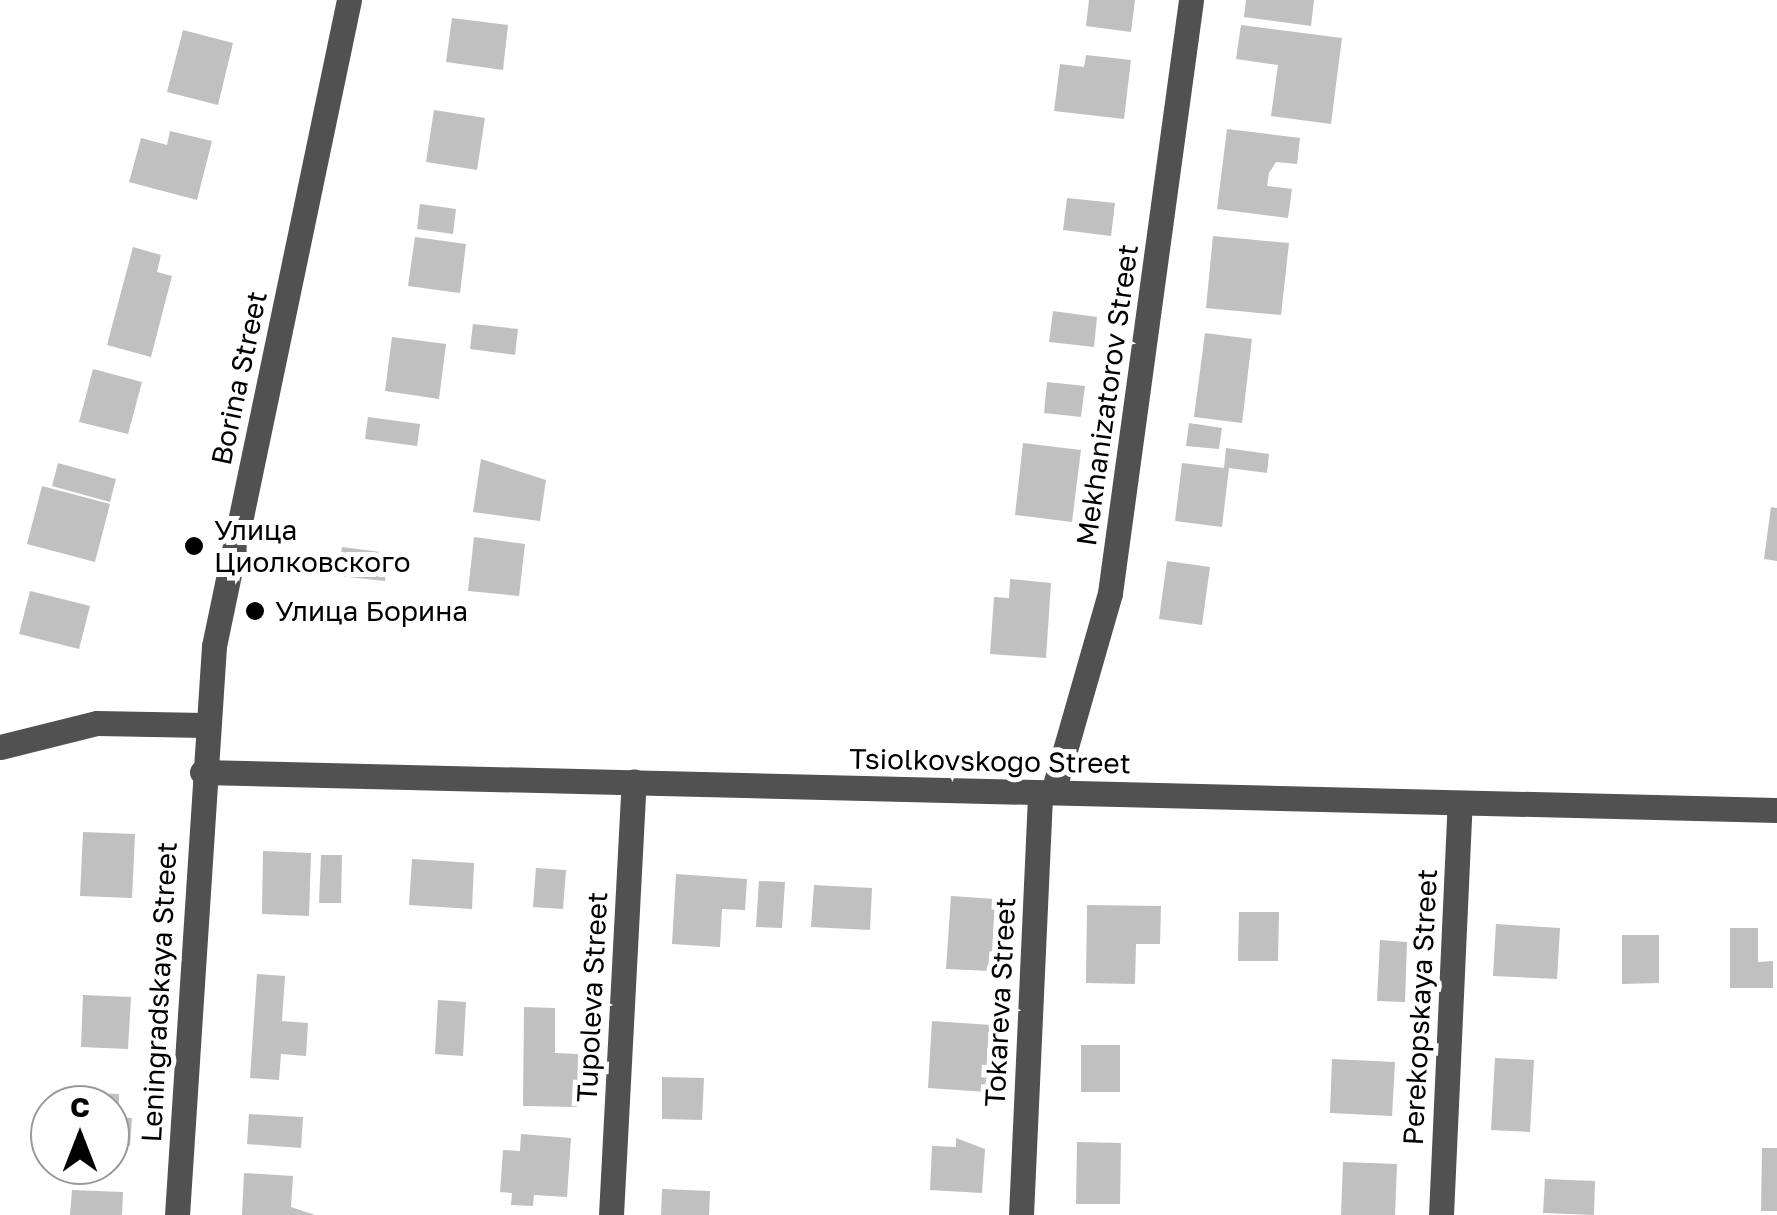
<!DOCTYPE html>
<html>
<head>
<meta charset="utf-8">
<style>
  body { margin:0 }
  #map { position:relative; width:1777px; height:1215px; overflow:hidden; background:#fff; font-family:"Golos Text",sans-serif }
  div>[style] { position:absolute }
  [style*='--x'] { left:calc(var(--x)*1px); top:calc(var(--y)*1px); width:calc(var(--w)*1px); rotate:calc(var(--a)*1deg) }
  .building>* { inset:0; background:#c0c0c0 }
  .minor>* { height:25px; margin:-12.5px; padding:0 12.5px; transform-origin:12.5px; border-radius:12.5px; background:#515151 }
  .dots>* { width:28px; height:28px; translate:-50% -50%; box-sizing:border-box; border:5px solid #fff; border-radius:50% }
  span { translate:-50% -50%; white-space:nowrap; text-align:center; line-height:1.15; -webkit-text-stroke:10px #fff; paint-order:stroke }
  .street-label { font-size:28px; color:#000 }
  .poi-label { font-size:28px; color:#000 }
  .left { translate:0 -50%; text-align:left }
  .north { position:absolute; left:30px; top:1085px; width:100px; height:100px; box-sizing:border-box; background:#fff; border:2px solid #999; border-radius:50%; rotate:0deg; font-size:28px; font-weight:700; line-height:40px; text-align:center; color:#000 }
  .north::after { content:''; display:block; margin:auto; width:35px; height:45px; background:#000; clip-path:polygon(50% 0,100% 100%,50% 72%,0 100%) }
</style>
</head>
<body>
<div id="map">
  <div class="building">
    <div style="clip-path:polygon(1089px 0,1135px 0,1131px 32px,1086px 26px)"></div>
    <div style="clip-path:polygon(1246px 0,1314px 0,1311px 26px,1244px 17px)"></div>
    <div style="clip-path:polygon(452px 18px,508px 25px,503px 70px,446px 62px)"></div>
    <div style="clip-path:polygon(1241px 25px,1342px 38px,1331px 124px,1271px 116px,1278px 65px,1236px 59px)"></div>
    <div style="clip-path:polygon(183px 30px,233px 43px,218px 105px,167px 92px)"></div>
    <div style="clip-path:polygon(1086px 55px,1131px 60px,1124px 119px,1054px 111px,1060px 64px,1084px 67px)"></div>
    <div style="clip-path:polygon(434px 110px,485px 118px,477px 170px,426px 162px)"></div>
    <div style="clip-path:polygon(1227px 129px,1300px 138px,1297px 164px,1276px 162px,1269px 173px,1267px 186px,1292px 189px,1288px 218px,1217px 209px)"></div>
    <div style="clip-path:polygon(170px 131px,212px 141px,197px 200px,129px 182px,141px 138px,167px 145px)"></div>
    <div style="clip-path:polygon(1067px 198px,1115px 203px,1111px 236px,1063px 230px)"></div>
    <div style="clip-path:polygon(420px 204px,456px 209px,453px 234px,417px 229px)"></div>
    <div style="clip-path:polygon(1213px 236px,1289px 243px,1281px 315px,1206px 308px)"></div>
    <div style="clip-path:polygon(415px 237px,466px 244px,460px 293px,408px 286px)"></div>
    <div style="clip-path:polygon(133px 247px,161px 255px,157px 272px,172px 276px,151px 357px,107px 345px)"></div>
    <div style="clip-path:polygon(1053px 311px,1097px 317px,1094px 347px,1049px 342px)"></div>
    <div style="clip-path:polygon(473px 324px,518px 329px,515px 355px,470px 349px)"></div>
    <div style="clip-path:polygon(1205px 333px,1252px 339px,1242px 423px,1194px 417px)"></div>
    <div style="clip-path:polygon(392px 337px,446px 344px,439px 399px,385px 391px)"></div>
    <div style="clip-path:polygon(93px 369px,142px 382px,128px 434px,79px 422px)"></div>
    <div style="clip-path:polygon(1047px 382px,1085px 386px,1081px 417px,1044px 413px)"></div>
    <div style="clip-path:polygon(368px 417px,420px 424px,417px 446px,365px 439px)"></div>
    <div style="clip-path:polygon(1189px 423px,1222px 428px,1219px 449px,1186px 446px)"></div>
    <div style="clip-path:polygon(1023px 443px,1081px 450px,1072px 522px,1015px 515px)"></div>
    <div style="clip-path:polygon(1226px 448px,1269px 454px,1267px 473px,1229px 468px,1222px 527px,1175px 521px,1182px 463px,1224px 468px)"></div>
    <div style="clip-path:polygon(481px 459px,546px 480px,540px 521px,473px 512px)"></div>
    <div style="clip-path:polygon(58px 463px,116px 479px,110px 502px,52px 486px)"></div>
    <div style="clip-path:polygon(42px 486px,110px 504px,95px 562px,27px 544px)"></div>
    <div style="clip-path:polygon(1771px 507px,1777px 508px,1777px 561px,1764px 559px)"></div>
    <div style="clip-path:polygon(474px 537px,525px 544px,519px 596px,468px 591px)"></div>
    <div style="clip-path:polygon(342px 547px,388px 553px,385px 581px,338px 576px)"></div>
    <div style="clip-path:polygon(1167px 561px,1210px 567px,1202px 625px,1159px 619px)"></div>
    <div style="clip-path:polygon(1010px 579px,1051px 583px,1046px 658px,990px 654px,994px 597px,1009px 598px)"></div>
    <div style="clip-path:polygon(30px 591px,90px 606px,79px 649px,19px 634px)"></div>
    <div style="clip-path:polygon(83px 832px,135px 834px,132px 898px,80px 896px)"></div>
    <div style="clip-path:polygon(263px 851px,311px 853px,309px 916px,262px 914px)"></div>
    <div style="clip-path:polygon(321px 855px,342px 855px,341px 903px,319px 903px)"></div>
    <div style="clip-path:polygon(412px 859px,474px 863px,472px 909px,409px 905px)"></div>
    <div style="clip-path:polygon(536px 868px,566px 870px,563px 909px,533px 907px)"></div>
    <div style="clip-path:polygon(676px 874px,747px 879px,745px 910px,722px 909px,720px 947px,672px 944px)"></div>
    <div style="clip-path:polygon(759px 881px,785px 882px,782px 928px,756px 927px)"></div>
    <div style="clip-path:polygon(814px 885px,872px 888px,870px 930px,811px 927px)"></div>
    <div style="clip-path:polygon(951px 896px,995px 899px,991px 971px,946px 969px)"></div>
    <div style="clip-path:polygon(1087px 905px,1161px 906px,1160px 944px,1136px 944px,1135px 984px,1086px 983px)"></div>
    <div style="clip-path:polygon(1239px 912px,1279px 912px,1278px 961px,1238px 961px)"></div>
    <div style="clip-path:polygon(1496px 924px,1560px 928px,1557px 979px,1493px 976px)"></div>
    <div style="clip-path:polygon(1730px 928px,1758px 928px,1758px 962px,1773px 961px,1773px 988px,1730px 988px)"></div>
    <div style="clip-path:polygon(1622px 935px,1659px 935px,1659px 983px,1622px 984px)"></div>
    <div style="clip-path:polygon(1380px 940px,1407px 942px,1405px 1002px,1377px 1001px)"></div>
    <div style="clip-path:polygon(257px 974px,285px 976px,282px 1021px,308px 1023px,306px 1056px,281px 1054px,279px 1080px,250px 1078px)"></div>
    <div style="clip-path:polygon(83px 995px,131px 997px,128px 1049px,81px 1047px)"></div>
    <div style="clip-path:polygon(438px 1000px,466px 1002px,463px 1056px,435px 1054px)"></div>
    <div style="clip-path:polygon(524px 1007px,555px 1008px,555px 1053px,578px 1054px,577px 1107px,523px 1106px)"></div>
    <div style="clip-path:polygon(932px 1021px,991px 1025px,987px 1092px,928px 1088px)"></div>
    <div style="clip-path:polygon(1081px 1045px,1120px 1045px,1120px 1092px,1081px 1092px)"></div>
    <div style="clip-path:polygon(1495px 1058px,1534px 1060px,1530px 1132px,1491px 1130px)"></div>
    <div style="clip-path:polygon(1332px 1059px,1395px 1062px,1392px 1116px,1330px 1113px)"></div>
    <div style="clip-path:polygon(662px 1077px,704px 1078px,702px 1120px,662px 1119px)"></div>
    <div style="clip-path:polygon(88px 1093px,119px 1094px,119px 1117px,132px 1118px,130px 1146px,110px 1144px,110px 1105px,88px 1105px)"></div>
    <div style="clip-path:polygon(249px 1114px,303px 1117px,301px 1148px,247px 1144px)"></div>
    <div style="clip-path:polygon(521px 1134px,571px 1138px,567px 1197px,534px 1195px,533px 1206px,511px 1205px,512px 1193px,500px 1192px,503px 1150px,520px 1151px)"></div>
    <div style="clip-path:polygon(956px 1138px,985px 1149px,982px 1193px,930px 1190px,932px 1146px,956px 1147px)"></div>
    <div style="clip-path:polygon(1077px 1142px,1121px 1143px,1120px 1204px,1076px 1204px)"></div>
    <div style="clip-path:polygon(1762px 1148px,1777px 1148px,1777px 1211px,1761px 1211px)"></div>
    <div style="clip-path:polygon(1343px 1162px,1397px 1164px,1395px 1215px,1341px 1215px)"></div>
    <div style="clip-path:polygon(244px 1173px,293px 1176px,291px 1207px,315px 1215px,242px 1215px)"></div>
    <div style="clip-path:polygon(1545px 1179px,1595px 1181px,1594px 1215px,1543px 1213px)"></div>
    <div style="clip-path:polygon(662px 1189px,710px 1191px,709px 1215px,661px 1215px)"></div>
    <div style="clip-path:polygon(72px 1190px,123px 1192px,122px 1215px,70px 1215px)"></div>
  </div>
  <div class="minor">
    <div style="--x:0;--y:747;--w:100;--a:-13.9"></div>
    <div style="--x:97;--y:723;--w:107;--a:1.1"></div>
    <div style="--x:202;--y:772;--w:1575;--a:1.38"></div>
    <div style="--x:1053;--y:792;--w:207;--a:-74"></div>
    <div style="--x:1110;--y:593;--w:599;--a:-82.22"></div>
    <div style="--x:177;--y:1215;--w:570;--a:-86.28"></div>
    <div style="--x:214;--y:646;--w:660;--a:-78.2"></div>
    <div style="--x:611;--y:1215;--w:434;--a:-87"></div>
    <div style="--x:1021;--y:1215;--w:423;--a:-87.4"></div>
    <div style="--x:1441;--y:1215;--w:412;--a:-87.4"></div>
  </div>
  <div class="dots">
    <div style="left:194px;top:546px;background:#000"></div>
    <div style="left:255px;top:611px;background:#000"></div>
  </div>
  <div class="street-label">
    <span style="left:239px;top:378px;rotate:-78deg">Borina Street</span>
    <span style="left:1107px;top:395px;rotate:-82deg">Mekhanizatorov Street</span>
    <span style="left:990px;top:761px;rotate:1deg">Tsiolkovskogo Street</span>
    <span style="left:159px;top:992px;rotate:-87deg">Leningradskaya Street</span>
    <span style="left:592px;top:997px;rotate:-87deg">Tupoleva Street</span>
    <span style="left:1000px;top:1002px;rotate:-87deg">Tokareva Street</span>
    <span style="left:1420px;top:1007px;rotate:-87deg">Perekopskaya Street</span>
  </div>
  <div class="poi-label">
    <span class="left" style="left:214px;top:546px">Улица<br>Циолковского</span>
    <span class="left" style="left:275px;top:611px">Улица Борина</span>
  </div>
  <div class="north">С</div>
</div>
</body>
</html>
